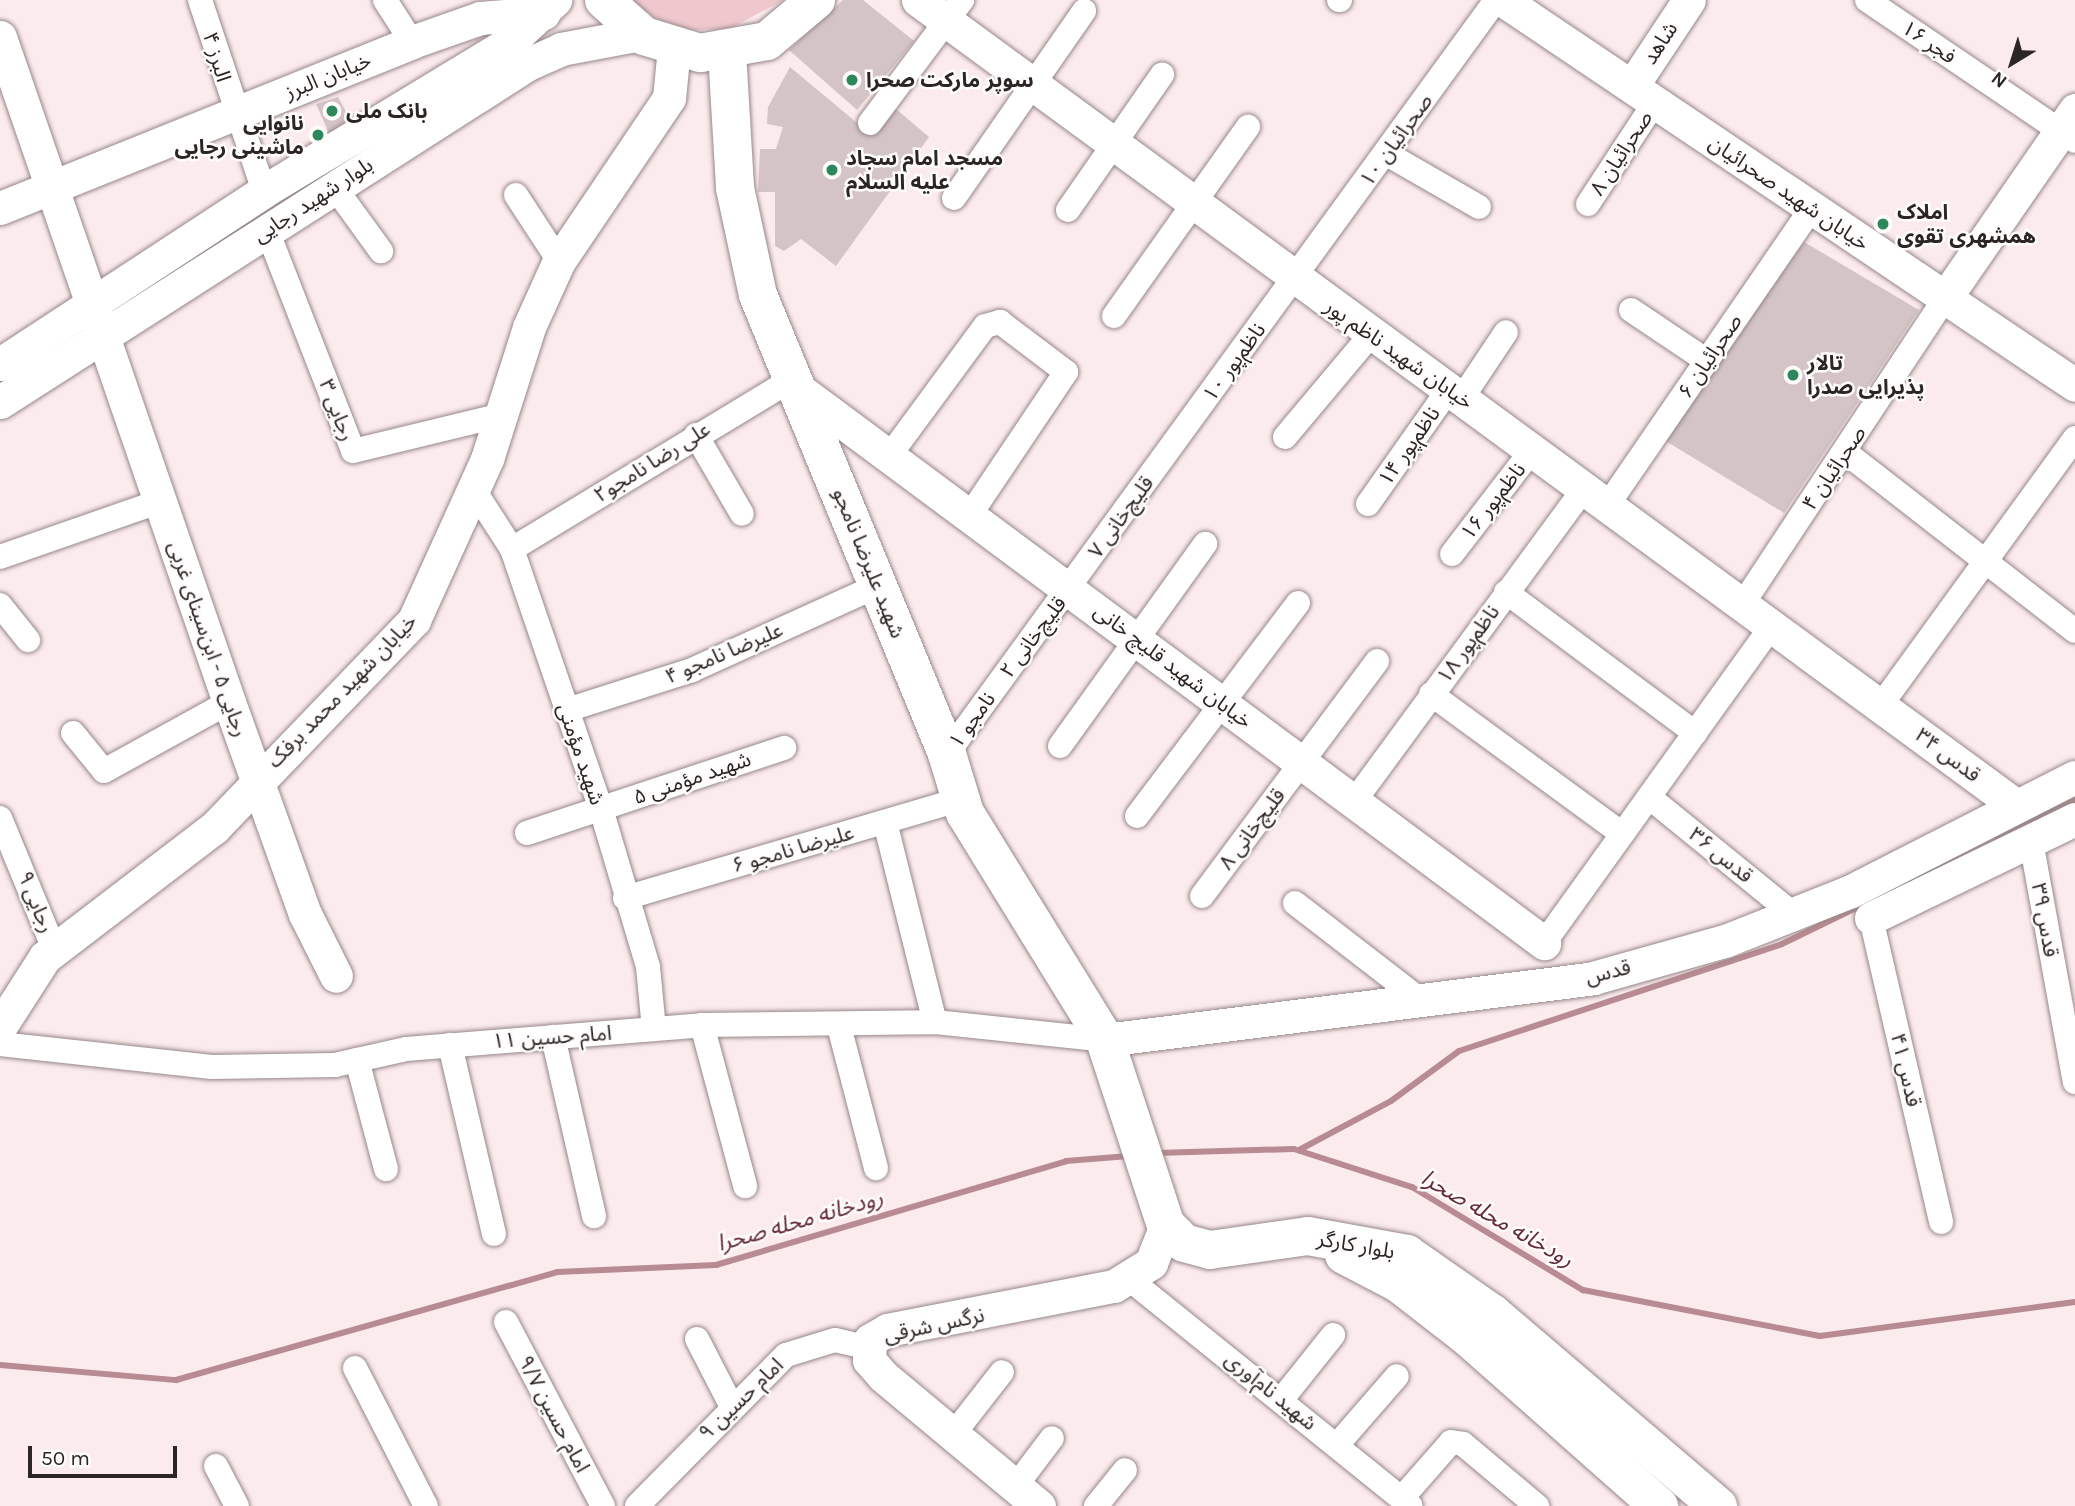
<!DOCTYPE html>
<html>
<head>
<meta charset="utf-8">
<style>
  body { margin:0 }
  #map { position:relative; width:2075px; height:1506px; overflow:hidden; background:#fbebed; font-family:Karla,"Noto Sans Arabic",sans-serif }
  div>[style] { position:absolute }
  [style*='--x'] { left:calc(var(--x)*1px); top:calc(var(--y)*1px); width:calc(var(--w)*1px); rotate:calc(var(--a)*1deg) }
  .green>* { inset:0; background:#efc8ce }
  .stream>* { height:6px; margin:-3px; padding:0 3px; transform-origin:3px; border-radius:3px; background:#b78b91 }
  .building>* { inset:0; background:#d4c4c6 }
  .roads { filter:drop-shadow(0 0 2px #968789) drop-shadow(0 0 2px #968789) }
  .street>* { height:24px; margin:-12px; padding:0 12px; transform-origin:12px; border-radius:12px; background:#fff }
  .secondary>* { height:33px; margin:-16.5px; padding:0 16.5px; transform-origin:16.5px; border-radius:16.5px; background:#fff }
  .primary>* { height:38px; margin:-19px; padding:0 19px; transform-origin:19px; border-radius:19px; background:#fff }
  .dots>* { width:19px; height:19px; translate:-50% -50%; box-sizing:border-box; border:4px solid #fffcfc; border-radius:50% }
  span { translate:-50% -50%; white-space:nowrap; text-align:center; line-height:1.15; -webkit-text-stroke:5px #fffcfc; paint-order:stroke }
  .street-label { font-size:21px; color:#2b2525 }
  .poi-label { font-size:21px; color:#2b2525; font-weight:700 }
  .left { translate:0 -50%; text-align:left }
  .right { translate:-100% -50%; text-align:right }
  .water-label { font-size:23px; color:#652b37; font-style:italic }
  .north { position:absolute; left:1977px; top:28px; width:70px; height:70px; -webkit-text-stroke:5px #fffcfc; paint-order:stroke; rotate:218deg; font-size:19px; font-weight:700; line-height:28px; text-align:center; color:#2b2525 }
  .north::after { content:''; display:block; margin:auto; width:24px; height:32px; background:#2b2525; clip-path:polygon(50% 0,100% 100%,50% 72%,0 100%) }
  .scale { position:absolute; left:28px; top:1446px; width:149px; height:32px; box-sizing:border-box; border:4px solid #2b2525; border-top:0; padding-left:9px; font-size:21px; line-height:24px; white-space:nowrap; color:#2b2525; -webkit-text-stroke:5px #fffcfc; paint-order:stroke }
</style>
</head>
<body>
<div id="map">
  <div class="green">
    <div style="clip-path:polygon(631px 0,784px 0,729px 29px,692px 30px,657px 19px)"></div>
  </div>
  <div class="stream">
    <div style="--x:1998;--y:838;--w:86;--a:-26.3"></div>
    <div style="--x:1299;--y:1150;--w:104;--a:-28"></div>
    <div style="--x:1391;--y:1101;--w:84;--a:-36.3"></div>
    <div style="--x:1459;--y:1051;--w:340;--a:-18.3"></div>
    <div style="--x:1782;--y:944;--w:93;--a:-26"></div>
    <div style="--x:1157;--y:1153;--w:137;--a:-1.7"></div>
    <div style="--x:1294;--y:1149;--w:124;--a:17.9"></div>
    <div style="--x:1412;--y:1187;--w:200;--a:31.1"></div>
    <div style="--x:1583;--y:1290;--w:241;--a:11"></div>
    <div style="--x:1820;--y:1336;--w:257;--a:-7.6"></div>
    <div style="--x:0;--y:1365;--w:177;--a:4.9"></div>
    <div style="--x:176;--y:1380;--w:396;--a:-15.8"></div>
    <div style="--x:557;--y:1272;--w:159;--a:-2.5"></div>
    <div style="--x:716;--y:1265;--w:365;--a:-16.5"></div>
    <div style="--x:1066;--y:1161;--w:63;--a:-4.5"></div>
  </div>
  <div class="building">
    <div style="clip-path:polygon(843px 0,863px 0,914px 41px,857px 110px,789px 50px)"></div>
    <div style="clip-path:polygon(790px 67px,868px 132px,889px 103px,929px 137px,836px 266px,801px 239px,784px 251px,775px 246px,775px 192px,758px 192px,760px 149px,776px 149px,783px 127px,767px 124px,768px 107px)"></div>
    <div style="clip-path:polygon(338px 97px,350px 119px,329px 133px,316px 104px)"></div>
    <div style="clip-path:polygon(1804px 242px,1919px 310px,1784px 513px,1664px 440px)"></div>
  </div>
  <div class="roads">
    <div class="street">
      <div style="--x:200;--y:0;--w:201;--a:71.5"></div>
      <div style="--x:385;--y:0;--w:50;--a:57.3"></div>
      <div style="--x:1339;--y:0;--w:1;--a:0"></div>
      <div style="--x:1867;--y:0;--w:251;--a:34.1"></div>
      <div style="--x:870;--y:123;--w:154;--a:-53.2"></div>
      <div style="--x:1387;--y:154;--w:106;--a:29.9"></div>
      <div style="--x:333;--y:185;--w:82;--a:54"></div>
      <div style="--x:516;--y:195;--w:79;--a:56.9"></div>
      <div style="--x:954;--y:198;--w:228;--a:-55.2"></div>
      <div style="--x:1588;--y:204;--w:122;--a:-56.7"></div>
      <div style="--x:1068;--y:210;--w:165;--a:-55.2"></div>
      <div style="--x:267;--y:230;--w:237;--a:68.7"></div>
      <div style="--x:353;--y:451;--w:149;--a:-13.6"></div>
      <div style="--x:1631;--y:310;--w:92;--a:33.9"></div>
      <div style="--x:1114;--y:316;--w:232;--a:-54.7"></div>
      <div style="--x:1462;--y:398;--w:79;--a:-56.3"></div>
      <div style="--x:696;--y:435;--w:91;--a:59.8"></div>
      <div style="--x:1285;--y:437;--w:131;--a:-50"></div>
      <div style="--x:1845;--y:452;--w:291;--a:37.9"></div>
      <div style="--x:890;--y:455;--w:160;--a:-53.6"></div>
      <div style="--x:985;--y:326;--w:16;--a:-15"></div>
      <div style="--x:1000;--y:322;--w:83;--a:37.1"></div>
      <div style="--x:1066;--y:372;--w:172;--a:123.9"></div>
      <div style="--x:474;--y:490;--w:70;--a:57.2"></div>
      <div style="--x:512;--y:549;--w:275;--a:71.1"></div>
      <div style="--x:601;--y:809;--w:165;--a:73.4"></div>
      <div style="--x:648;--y:967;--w:62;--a:84.5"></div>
      <div style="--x:1609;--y:503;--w:357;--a:-55.5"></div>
      <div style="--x:1368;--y:504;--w:141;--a:-54.8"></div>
      <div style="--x:512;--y:549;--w:330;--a:-31.2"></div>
      <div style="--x:1452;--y:554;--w:133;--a:-52.4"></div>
      <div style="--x:0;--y:557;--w:170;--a:-19.2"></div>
      <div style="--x:1506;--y:592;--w:236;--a:36.7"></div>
      <div style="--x:1744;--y:602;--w:364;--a:-56.5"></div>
      <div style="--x:0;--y:605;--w:45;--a:51.3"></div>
      <div style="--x:1431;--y:694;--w:237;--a:36.2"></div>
      <div style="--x:1881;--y:705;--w:330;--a:-54"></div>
      <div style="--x:567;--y:710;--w:131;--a:-17.7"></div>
      <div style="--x:692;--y:670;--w:203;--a:-24.4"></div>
      <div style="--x:73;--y:733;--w:49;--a:50.8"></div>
      <div style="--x:104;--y:771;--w:143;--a:-28.9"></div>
      <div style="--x:1060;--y:746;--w:249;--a:-54.3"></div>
      <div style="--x:947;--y:754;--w:933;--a:-53.94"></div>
      <div style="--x:1649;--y:797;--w:186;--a:39.1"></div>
      <div style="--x:1353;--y:803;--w:393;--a:-53.7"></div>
      <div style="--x:1137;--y:816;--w:267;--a:-52.9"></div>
      <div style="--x:0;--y:818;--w:142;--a:67.6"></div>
      <div style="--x:885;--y:822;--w:206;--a:76"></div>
      <div style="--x:527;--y:833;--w:271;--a:-18.3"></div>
      <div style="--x:2031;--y:841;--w:245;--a:79.7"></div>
      <div style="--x:1202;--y:896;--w:293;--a:-53.3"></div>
      <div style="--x:625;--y:898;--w:350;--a:-16.4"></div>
      <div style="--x:1295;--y:903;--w:160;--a:37.7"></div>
      <div style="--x:1871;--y:918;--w:312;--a:77"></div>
      <div style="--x:1544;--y:943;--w:393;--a:-54.3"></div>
      <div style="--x:702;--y:1025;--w:167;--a:75"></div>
      <div style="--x:839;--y:1026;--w:147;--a:75.4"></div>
      <div style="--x:553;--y:1037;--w:184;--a:77.1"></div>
      <div style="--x:0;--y:1044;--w:213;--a:6.2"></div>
      <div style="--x:212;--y:1067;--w:123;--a:-0.9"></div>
      <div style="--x:335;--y:1065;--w:73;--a:-12.7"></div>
      <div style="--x:406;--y:1049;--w:297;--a:-4.6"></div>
      <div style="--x:702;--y:1025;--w:233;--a:-0.7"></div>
      <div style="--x:935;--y:1022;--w:171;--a:6"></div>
      <div style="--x:450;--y:1045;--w:194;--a:76.9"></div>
      <div style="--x:357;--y:1060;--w:113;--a:75.1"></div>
      <div style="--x:1128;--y:1278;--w:363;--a:38.9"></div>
      <div style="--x:506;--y:1322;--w:208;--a:62.2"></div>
      <div style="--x:697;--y:1339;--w:74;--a:62.7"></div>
      <div style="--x:355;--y:1368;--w:155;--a:62.8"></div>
      <div style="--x:1282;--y:1399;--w:82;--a:-51.4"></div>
      <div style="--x:952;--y:1436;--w:81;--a:-52"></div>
      <div style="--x:1337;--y:1445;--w:91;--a:-49"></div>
      <div style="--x:216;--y:1466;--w:45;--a:62.3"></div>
      <div style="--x:1015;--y:1487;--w:61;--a:-52.9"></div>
      <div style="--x:1402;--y:1498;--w:74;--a:-48.8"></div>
      <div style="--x:1451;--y:1442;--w:12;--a:9"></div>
      <div style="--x:1463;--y:1444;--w:97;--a:40"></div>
      <div style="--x:637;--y:1506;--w:212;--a:-45.4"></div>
      <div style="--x:786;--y:1355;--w:51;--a:-17"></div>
      <div style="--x:835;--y:1340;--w:36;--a:13"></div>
      <div style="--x:1096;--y:1506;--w:46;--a:-51.1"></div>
    </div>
    <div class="secondary">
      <div style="--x:918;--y:0;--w:1361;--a:36.27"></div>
      <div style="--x:1503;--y:0;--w:689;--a:33.94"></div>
      <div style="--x:0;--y:37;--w:703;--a:71"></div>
      <div style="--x:229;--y:702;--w:225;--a:70.3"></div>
      <div style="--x:305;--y:914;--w:69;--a:63.4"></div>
      <div style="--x:1632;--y:86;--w:103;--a:-56.5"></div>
      <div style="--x:0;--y:208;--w:444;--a:-21.9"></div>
      <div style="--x:412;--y:42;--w:72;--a:-19.4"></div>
      <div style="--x:480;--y:18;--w:64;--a:-4.5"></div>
      <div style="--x:1945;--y:298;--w:229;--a:-55.3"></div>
      <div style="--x:0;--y:364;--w:316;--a:-33.2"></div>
      <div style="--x:264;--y:191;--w:288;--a:-31.2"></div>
      <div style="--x:510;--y:42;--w:62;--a:-43"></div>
      <div style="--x:801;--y:391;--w:926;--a:36.61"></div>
      <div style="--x:0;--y:402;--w:627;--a:-32.63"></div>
      <div style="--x:528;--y:64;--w:36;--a:-24"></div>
      <div style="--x:561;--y:49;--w:81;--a:-10.6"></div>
      <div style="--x:1871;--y:918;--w:227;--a:-25.9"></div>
      <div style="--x:0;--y:1027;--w:83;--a:-57.3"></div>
      <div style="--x:45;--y:957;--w:213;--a:-37.4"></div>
      <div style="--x:214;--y:828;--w:289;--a:-46.1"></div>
      <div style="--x:414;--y:620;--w:177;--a:-65.6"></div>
      <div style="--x:487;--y:459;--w:139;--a:-72.3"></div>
      <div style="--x:529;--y:327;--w:72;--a:-65.6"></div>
      <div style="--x:559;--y:261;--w:197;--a:-56"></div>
      <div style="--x:669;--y:98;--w:50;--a:-84.3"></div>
      <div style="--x:1105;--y:1040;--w:492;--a:-7.2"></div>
      <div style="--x:1593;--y:978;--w:137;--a:-15.7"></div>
      <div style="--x:1725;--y:941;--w:136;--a:-21.6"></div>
      <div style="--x:1851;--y:891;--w:251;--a:-27"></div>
      <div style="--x:1039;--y:1506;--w:203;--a:-140.2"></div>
      <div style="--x:883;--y:1376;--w:21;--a:-131"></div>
      <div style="--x:869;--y:1360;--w:20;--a:-87"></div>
      <div style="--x:870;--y:1340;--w:20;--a:-30"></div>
      <div style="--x:887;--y:1330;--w:231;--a:-11"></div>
      <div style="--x:1114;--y:1286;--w:44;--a:-31.9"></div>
      <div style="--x:1151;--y:1263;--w:41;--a:-68.5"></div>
    </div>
    <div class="primary">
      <div style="--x:604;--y:0;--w:54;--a:42"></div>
      <div style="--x:644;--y:36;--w:59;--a:16.9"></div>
      <div style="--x:700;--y:53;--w:68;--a:-10.2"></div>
      <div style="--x:767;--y:41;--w:64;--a:-39.9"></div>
      <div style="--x:727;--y:52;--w:136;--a:86.6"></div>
      <div style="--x:735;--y:188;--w:109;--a:77.9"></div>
      <div style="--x:758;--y:295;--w:496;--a:67.6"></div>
      <div style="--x:947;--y:754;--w:62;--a:73"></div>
      <div style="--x:965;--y:813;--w:267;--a:58.3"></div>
      <div style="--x:1105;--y:1040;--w:195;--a:71.8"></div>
      <div style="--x:1166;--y:1225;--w:25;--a:45"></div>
      <div style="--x:1184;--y:1243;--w:27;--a:15"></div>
      <div style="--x:1210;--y:1250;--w:99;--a:-8.1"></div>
      <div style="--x:1308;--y:1236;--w:101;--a:10.3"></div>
      <div style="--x:1407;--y:1254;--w:105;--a:34.9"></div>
      <div style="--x:1493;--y:1314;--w:296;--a:40.5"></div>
      <div style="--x:1344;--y:1255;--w:61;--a:27.4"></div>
      <div style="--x:1398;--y:1283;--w:90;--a:37.8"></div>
      <div style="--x:1469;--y:1338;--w:254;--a:41.5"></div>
    </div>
  </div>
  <div class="dots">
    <div style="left:852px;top:80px;background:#2d875c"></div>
    <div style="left:332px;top:111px;background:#2d875c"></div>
    <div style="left:318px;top:135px;background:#2d875c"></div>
    <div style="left:832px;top:170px;background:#2d875c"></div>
    <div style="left:1883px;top:224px;background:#2d875c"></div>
    <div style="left:1793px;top:375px;background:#2d875c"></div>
  </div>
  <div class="street-label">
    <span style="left:1929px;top:42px;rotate:34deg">فجر ۱۶</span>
    <span style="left:1660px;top:43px;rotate:-57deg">شاهد</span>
    <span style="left:217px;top:57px;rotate:73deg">البرز ۴</span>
    <span style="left:328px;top:76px;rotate:-22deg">خیابان البرز</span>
    <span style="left:1396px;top:140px;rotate:-54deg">صحرائیان ۱۰</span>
    <span style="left:1621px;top:153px;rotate:-57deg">صحرائیان ۸</span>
    <span style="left:1789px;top:193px;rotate:34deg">خیابان شهید صحرائیان</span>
    <span style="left:313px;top:200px;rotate:-33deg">بلوار شهید رجایی</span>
    <span style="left:1399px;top:354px;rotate:35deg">خیابان شهید ناظم پور</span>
    <span style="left:1710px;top:356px;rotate:-56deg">صحرائیان ۶</span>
    <span style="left:1234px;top:362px;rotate:-54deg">ناظم‌پور ۱۰</span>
    <span style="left:337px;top:410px;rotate:69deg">رجایی ۳</span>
    <span style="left:1409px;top:446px;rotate:-55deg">ناظم‌پور ۱۴</span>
    <span style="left:652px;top:462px;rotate:-32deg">علی رضا نامجو۲</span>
    <span style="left:1834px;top:468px;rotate:-56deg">صحرائیان ۴</span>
    <span style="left:1493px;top:501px;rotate:-52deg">ناظم‌پور ۱۶</span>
    <span style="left:1121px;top:517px;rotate:-54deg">قلیچ‌خانی ۷</span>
    <span style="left:869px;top:563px;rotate:68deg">شهید علیرضا نامجو</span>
    <span style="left:1033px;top:637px;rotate:-53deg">قلیچ‌خانی ۲</span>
    <span style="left:208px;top:639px;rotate:71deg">رجایی ۵ - ابن‌سینای غربی</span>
    <span style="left:1468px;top:644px;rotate:-54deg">ناظم‌پور ۱۸</span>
    <span style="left:724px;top:653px;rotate:-23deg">علیرضا نامجو ۴</span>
    <span style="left:1173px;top:666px;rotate:37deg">خیابان شهید قلیچ خانی</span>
    <span style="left:342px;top:691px;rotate:-46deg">خیابان شهید محمد برفک</span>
    <span style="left:972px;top:720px;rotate:-54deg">نامجو ۱</span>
    <span style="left:581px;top:754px;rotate:71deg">شهید مؤمنی</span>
    <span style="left:1948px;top:755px;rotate:37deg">قدس ۳۴</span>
    <span style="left:692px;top:778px;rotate:-19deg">شهید مؤمنی ۵</span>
    <span style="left:1252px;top:829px;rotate:-53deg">قلیچ‌خانی ۸</span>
    <span style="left:793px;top:849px;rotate:-16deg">علیرضا نامجو ۶</span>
    <span style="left:1721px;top:855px;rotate:39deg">قدس ۳۶</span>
    <span style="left:36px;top:902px;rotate:68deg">رجایی ۹</span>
    <span style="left:2045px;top:920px;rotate:80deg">قدس ۳۹</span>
    <span style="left:1608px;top:972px;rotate:-14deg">قدس</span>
    <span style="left:552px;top:1037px;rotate:-4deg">امام حسین ۱۱</span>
    <span style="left:1906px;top:1070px;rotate:77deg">قدس ۴۱</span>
    <span style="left:1356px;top:1245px;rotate:10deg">بلوار کارگر</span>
    <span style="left:934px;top:1325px;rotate:-12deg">نرگس شرقی</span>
    <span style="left:1271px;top:1391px;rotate:39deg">شهید نام‌آوری</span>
    <span style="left:741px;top:1399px;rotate:-44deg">امام حسین ۹</span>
    <span style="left:554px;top:1414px;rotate:62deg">امام حسین ۹/۷</span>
  </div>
  <div class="poi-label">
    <span class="left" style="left:866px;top:80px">سوپر مارکت صحرا</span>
    <span class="left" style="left:346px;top:111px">بانک ملی</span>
    <span class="right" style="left:304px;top:135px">نانوایی<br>ماشینی رجایی</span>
    <span class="left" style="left:846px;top:170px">مسجد امام سجاد<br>علیه السلام</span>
    <span class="left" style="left:1897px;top:224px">املاک<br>همشهری تقوی</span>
    <span class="left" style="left:1807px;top:375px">تالار<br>پذیرایی صدرا</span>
  </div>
  <div class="water-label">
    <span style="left:1497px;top:1219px;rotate:30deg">رودخانه محله صحرا</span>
    <span style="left:800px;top:1221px;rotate:-16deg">رودخانه محله صحرا</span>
  </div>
  <div class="north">N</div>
  <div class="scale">50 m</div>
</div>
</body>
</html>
